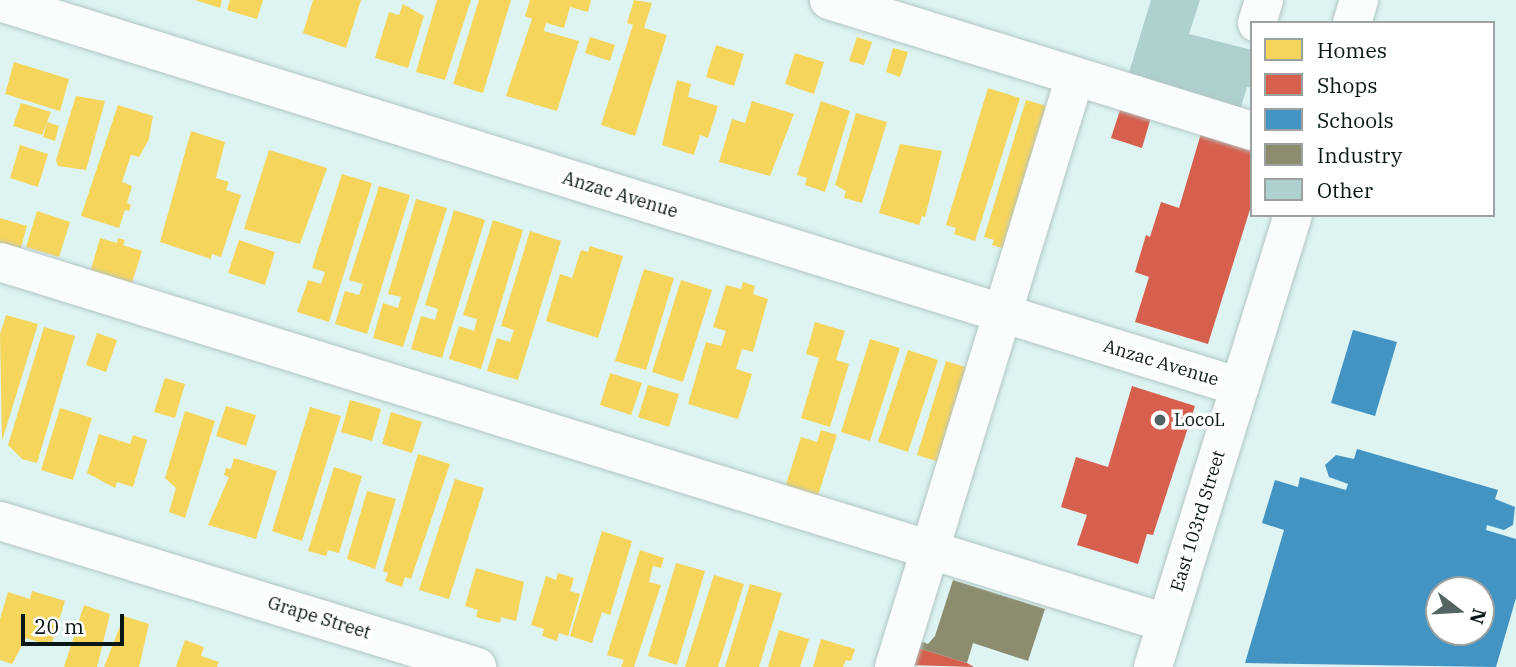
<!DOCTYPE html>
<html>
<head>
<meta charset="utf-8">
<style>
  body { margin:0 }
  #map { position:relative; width:1516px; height:667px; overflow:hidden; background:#ddf4f3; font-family:"IBM Plex Serif",serif }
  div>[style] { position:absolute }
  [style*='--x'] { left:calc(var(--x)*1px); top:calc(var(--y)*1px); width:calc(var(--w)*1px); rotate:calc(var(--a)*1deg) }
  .homes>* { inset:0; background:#f6d55c }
  .shops>* { inset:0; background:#d6604d }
  .schools>* { inset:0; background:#4393c3 }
  .industry>* { inset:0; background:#8c8c6e }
  .building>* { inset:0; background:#aed0cf }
  .roads { filter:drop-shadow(0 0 2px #b3c5c4) drop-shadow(0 0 2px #b3c5c4) }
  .minor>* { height:38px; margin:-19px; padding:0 19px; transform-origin:19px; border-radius:19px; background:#fafdfd }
  .dots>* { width:19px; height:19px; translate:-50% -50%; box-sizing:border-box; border:4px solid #fff; border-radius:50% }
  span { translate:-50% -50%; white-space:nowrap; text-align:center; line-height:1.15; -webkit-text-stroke:7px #fff; paint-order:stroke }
  .street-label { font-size:18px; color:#081716 }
  .poi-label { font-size:18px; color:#081716 }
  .left { translate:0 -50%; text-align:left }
  .legend { position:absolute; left:1250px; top:21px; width:245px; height:196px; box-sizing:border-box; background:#fff; border:2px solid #9ca2a2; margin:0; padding:9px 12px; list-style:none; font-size:21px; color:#081716 }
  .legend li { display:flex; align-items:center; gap:14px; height:35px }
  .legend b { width:35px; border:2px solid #9ca2a2 }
  .north { position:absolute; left:1425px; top:576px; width:70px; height:70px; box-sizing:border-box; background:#fff; border:2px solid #9ca2a2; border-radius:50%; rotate:107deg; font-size:19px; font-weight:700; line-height:28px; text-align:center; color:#081716 }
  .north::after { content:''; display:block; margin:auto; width:24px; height:32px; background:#536463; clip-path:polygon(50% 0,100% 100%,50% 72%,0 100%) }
  .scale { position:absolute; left:21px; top:614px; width:103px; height:32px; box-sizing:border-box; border:4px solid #081716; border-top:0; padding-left:9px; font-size:21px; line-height:24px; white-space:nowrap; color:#081716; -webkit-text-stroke:5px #fff; paint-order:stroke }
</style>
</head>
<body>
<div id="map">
  <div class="homes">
    <div style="clip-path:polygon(195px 0,222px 0,220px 8px)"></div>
    <div style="clip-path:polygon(230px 0,263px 0,257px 19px,227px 10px)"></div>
    <div style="clip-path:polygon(313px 0,361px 0,346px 48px,303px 33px)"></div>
    <div style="clip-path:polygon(437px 0,471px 0,445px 80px,416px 72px)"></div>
    <div style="clip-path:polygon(479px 0,511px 0,483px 93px,453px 84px)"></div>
    <div style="clip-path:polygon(530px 0,591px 0,588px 12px,570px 7px,564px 28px,546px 23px,544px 31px,579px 41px,557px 111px,506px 96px,532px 19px,525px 16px)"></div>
    <div style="clip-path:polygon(634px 0,652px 3px,644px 28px,667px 35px,635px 136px,601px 125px,633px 25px,627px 23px)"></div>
    <div style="clip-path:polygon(403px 4px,424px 16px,408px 68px,375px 58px,389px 12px,399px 15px)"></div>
    <div style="clip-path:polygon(590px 37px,615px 45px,610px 61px,585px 53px)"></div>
    <div style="clip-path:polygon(857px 37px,872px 42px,864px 65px,849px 61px)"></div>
    <div style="clip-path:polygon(716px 45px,744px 54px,734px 86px,706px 77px)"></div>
    <div style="clip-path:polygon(893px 48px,908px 52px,900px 77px,886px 72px)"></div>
    <div style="clip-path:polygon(795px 53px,824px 62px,814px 94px,785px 84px)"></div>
    <div style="clip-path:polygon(14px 62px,69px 79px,60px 111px,5px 94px)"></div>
    <div style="clip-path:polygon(677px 80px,691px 84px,688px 97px,718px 106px,708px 138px,700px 135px,694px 155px,662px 145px)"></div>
    <div style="clip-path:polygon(988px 88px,1020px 98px,975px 241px,954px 234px,956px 228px,946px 225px)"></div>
    <div style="clip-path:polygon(76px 96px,105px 101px,86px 170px,58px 166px,56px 160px)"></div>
    <div style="clip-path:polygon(1026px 100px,1057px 109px,1013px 251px,992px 245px,994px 240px,984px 237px)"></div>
    <div style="clip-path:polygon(752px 101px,794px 114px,770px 176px,719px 162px,732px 119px,745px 123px)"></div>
    <div style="clip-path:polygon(821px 101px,850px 111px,825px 192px,805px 185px,807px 178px,797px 175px)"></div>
    <div style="clip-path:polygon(21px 103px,51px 112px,42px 135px,13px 126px)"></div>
    <div style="clip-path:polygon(118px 105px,153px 116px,149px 139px,139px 157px,131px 155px,122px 182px,132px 186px,127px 203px,131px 205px,129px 211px,125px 210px,119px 228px,81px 216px)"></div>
    <div style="clip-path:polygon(856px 113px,887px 122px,862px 203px,844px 198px,846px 191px,835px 185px)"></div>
    <div style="clip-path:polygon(47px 122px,59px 126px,55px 141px,43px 137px)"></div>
    <div style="clip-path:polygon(191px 131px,225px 142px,216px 178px,229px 182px,226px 190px,241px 195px,221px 257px,212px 254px,211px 259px,160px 242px)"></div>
    <div style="clip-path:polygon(900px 144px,942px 151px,925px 217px,922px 216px,919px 225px,879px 213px)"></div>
    <div style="clip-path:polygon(20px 145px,48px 154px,38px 187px,10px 178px)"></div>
    <div style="clip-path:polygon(269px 150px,327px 168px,300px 244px,244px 229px)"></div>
    <div style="clip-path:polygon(342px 174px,372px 183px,329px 322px,297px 312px,308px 280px,321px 284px,325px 272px,312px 268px)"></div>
    <div style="clip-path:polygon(379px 186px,410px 195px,367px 334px,335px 324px,345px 291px,359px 295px,363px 284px,349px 280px)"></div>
    <div style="clip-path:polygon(416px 199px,447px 208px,403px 347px,373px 338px,383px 303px,398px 308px,401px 297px,388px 294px)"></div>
    <div style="clip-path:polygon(454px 210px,485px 220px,442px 358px,411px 349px,421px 316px,435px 320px,438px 309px,425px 305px)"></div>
    <div style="clip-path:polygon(37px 211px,70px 222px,59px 257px,26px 247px)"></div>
    <div style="clip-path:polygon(0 218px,27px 226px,18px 258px,0 252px)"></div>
    <div style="clip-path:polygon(493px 220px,523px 230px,481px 369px,449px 359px,459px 326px,474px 331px,477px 319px,463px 315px)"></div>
    <div style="clip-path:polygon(530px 231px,561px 241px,518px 380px,487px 371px,497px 338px,510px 342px,514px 330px,501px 326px)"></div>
    <div style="clip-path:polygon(100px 238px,117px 243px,118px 238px,125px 240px,123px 245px,142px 251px,131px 286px,90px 273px)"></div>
    <div style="clip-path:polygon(239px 240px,275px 252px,265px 285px,228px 273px)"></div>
    <div style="clip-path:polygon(590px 246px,623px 256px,598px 338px,546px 321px,560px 274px,572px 278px,581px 250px,588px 252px)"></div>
    <div style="clip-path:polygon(644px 269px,674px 278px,646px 370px,615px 361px)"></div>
    <div style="clip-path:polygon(681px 280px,712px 290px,683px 382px,652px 372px)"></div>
    <div style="clip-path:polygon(743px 282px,755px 286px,753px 294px,768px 299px,753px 352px,742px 349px,736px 369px,752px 374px,738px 419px,688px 404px,706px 342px,721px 346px,726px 331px,713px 327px,726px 285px,741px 289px)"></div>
    <div style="clip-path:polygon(6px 315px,38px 324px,2px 441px,0 334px)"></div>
    <div style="clip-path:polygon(815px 322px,845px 331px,836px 360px,849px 364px,830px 427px,801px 418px,819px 358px,806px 354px)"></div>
    <div style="clip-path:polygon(44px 327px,75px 336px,37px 463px,22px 459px,8px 445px)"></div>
    <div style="clip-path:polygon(97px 333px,117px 340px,106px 372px,86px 365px)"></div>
    <div style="clip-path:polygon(870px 339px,900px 348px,870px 441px,841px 432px)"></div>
    <div style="clip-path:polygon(908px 350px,938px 360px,908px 452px,878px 442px)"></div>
    <div style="clip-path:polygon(946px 361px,975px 370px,946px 464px,917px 455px)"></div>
    <div style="clip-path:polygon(610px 373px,642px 383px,631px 415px,600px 405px)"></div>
    <div style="clip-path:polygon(165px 378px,185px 384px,175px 418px,154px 412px)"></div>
    <div style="clip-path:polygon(648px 385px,679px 394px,669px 427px,638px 417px)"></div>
    <div style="clip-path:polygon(350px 400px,381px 409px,372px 441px,341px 432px)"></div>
    <div style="clip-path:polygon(226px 406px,256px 415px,246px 446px,216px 436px)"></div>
    <div style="clip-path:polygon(310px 407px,341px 416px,302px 541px,272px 531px)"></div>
    <div style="clip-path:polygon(60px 408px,92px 418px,73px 480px,41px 470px)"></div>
    <div style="clip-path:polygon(185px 411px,215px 421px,185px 518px,169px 512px,176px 488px,165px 478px)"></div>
    <div style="clip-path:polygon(391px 412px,422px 422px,412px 453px,382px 444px)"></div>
    <div style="clip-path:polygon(821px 430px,837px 435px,816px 502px,784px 491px,801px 437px,817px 442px)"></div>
    <div style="clip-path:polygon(99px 434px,130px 444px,133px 435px,147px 440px,133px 487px,117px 482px,115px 488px,87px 473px)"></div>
    <div style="clip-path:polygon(418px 454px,450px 464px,411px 579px,405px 577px,402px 587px,385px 581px,388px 573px,383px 571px)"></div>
    <div style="clip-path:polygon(234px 458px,277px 471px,256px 539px,208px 525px,229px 477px,224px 475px,226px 468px,231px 469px)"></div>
    <div style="clip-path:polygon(334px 467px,362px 476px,339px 553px,328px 550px,326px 556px,308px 551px)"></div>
    <div style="clip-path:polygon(455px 479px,484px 488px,449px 599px,419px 590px)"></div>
    <div style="clip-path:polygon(367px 491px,396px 499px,375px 569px,347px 559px)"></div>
    <div style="clip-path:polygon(602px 531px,632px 541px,610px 615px,602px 612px,592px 643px,570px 636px)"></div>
    <div style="clip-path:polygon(640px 550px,664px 558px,661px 568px,653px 566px,649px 582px,661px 585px,634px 667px,621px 667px,624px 660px,607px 655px)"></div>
    <div style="clip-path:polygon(676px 563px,705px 571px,677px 665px,648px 656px)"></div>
    <div style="clip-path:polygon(476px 568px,524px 582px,516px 621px,501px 617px,500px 623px,476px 617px,478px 610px,465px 606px)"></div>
    <div style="clip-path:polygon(558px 573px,574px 578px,570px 591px,580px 594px,568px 636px,559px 633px,557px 641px,542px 636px,544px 629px,531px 625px,546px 576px,556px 580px)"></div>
    <div style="clip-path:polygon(714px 575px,744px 584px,718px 667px,685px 667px)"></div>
    <div style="clip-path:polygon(750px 584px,782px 593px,759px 667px,725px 667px)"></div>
    <div style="clip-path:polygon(32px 591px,65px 601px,51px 646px,26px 638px,12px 664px,0 660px,0 619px,8px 592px,30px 599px)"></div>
    <div style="clip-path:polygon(84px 605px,110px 614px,97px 667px,64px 667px)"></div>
    <div style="clip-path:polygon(124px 616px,149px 624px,139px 667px,104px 667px)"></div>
    <div style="clip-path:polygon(779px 630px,809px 639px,800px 667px,768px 667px)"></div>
    <div style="clip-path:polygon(821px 639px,855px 649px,851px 661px,846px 660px,843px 667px,813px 667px)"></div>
    <div style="clip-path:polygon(185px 640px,204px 647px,201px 656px,219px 662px,217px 667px,176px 667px)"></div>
  </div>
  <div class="shops">
    <div style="clip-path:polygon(1122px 104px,1152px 114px,1142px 148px,1111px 138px)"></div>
    <div style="clip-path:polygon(1202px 130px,1252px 145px,1252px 203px,1208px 344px,1135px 322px,1149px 277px,1135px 272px,1146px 235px,1150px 237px,1161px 202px,1179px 208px)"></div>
    <div style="clip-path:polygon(1132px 386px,1195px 406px,1153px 535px,1147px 534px,1138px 564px,1077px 545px,1087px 515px,1061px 507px,1076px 457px,1108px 467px)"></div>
    <div style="clip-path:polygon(915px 647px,967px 663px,974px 667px,910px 665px)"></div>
  </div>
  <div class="schools">
    <div style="clip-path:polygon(1353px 330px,1397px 342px,1375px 416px,1331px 403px)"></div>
    <div style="clip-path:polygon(evenodd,1357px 449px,1498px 490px,1495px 499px,1515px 507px,1513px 525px,1504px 530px,1487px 525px,1486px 530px,1516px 539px,1516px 598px,1496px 667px,1245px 663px,1284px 530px,1262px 523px,1275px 480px,1298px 487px,1300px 477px,1346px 490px,1348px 484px,1329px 477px,1325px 465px,1336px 455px,1354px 459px,1357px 449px,1439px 590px,1481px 590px,1481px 632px,1439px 632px,1439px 590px)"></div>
  </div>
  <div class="industry">
    <div style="clip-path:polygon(953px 580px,1045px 609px,1028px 661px,973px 643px,967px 663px,915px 647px,918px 640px,928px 644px,935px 636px)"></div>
  </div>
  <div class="building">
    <div style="clip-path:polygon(1151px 0,1200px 0,1189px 34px,1252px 50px,1252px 88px,1247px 87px,1239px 114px,1127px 79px)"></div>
  </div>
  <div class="roads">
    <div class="minor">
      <div style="--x:829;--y:0;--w:443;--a:17.2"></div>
      <div style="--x:0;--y:2;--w:1298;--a:17.25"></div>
      <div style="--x:1257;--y:23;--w:24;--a:-73"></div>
      <div style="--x:1352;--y:23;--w:24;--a:-73"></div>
      <div style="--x:0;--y:262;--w:1221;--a:17.2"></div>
      <div style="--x:0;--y:521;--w:499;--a:17"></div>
      <div style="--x:894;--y:667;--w:617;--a:-72.95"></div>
      <div style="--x:1153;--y:667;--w:473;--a:-72.8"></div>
    </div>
  </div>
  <div class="dots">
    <div style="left:1160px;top:420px;background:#536463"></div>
  </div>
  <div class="street-label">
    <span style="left:620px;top:195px;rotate:17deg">Anzac Avenue</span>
    <span style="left:1161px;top:363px;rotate:17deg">Anzac Avenue</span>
    <span style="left:1198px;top:521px;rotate:-73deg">East 103rd Street</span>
    <span style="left:319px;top:618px;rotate:17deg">Grape Street</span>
  </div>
  <div class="poi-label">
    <span class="left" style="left:1174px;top:420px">LocoL</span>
  </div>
  <ul class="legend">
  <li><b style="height:19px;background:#f6d55c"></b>Homes</li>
  <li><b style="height:19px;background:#d6604d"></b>Shops</li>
  <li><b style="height:19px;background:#4393c3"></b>Schools</li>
  <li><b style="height:19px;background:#8c8c6e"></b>Industry</li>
  <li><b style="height:19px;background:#aed0cf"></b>Other</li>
  </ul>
  <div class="north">N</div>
  <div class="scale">20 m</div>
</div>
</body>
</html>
